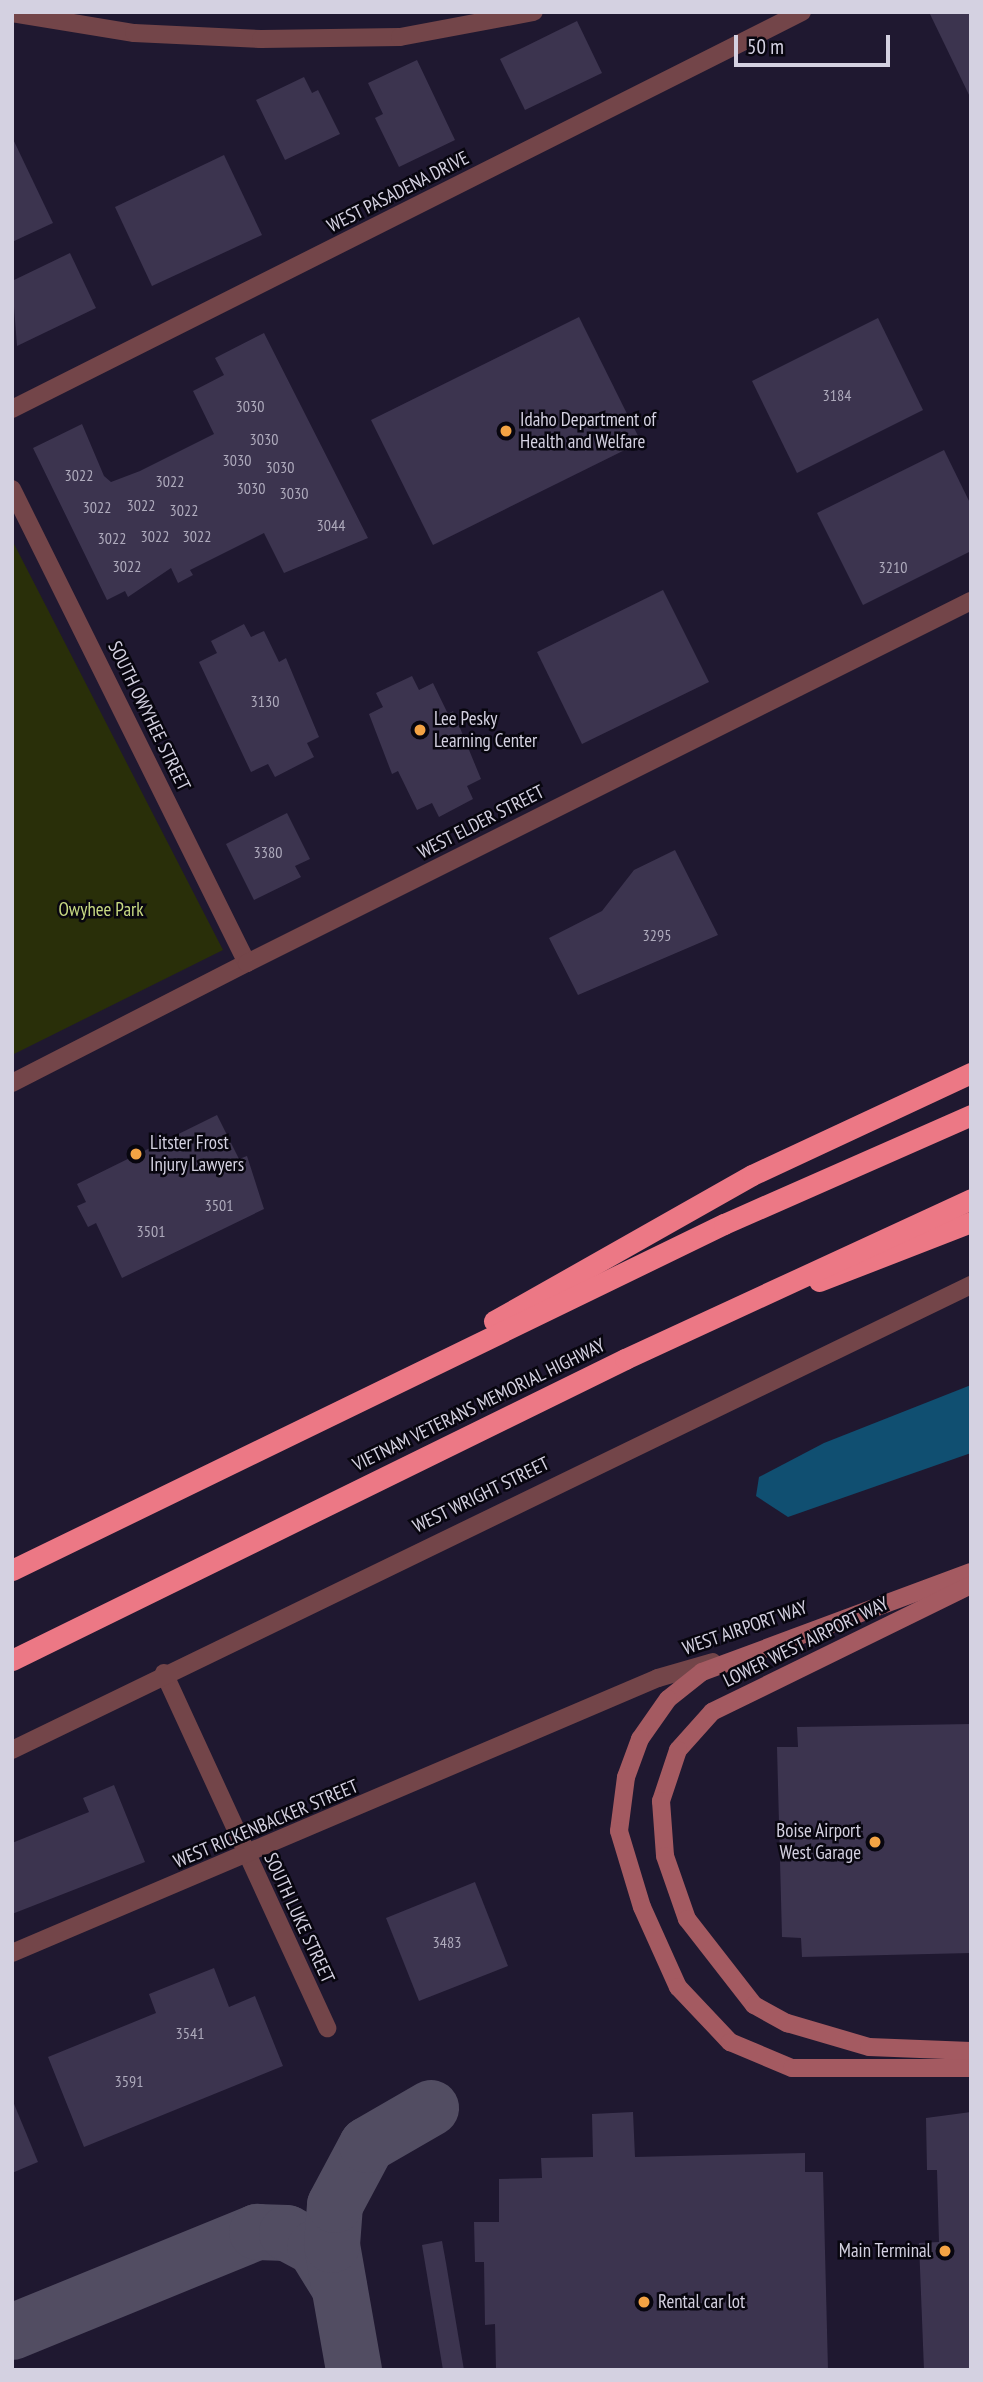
<!DOCTYPE html>
<html>
<head>
<meta charset="utf-8">
<style>
  body { margin:0 }
  #map { position:relative; width:983px; height:2382px; overflow:hidden; background:#1f1830; font-family:"PT Sans Narrow",sans-serif }
  div>[style] { position:absolute }
  [style*='--x'] { left:calc(var(--x)*1px); top:calc(var(--y)*1px); width:calc(var(--w)*1px); rotate:calc(var(--a)*1deg) }
  .green>* { inset:0; background:#292f09 }
  .water>* { inset:0; background:#104f71 }
  .taxiway>* { height:56px; margin:-28px; padding:0 28px; transform-origin:28px; border-radius:28px; background:#524d62 }
  .building>* { inset:0; background:#3c344f }
  .minor>* { height:18px; margin:-9px; padding:0 9px; transform-origin:9px; border-radius:9px; background:#734549 }
  .tertiary>* { height:18px; margin:-9px; padding:0 9px; transform-origin:9px; border-radius:9px; background:#734549 }
  .secondary>* { height:18px; margin:-9px; padding:0 9px; transform-origin:9px; border-radius:9px; background:#a45a61 }
  .motorway>* { height:21px; margin:-10.5px; padding:0 10.5px; transform-origin:10.5px; border-radius:10.5px; background:#ec7885 }
  .dots>* { width:19px; height:19px; translate:-50% -50%; box-sizing:border-box; border:4px solid #08060f; border-radius:50% }
  span { translate:-50% -50%; white-space:nowrap; text-align:center; line-height:1.15; -webkit-text-stroke:5px #08060f; paint-order:stroke }
  .number-label { font-size:16px; color:#aeaabc }
  .number-label span { -webkit-text-stroke-width:0 }
  .street-label { font-size:19px; color:#d4d1e1 }
  .poi-label { font-size:19px; color:#d4d1e1 }
  .left { translate:0 -50%; text-align:left }
  .right { translate:-100% -50%; text-align:right }
  .park-label { font-size:19px; color:#c8da83 }
  .frame { position:absolute; inset:0; border:14px solid #d4d1e1; pointer-events:none }
  .scale { position:absolute; left:734px; top:35px; width:156px; height:32px; box-sizing:border-box; border:4px solid #d4d1e1; border-top:0; padding-left:9px; font-size:21px; line-height:24px; white-space:nowrap; color:#d4d1e1; -webkit-text-stroke:5px #08060f; paint-order:stroke }
</style>
</head>
<body>
<div id="map">
  <div class="green">
    <div style="clip-path:polygon(12px 540px,223px 950px,12px 1055px)"></div>
  </div>
  <div class="water">
    <div style="clip-path:polygon(971px 1385px,971px 1453px,788px 1517px,756px 1496px,759px 1477px,824px 1443px)"></div>
  </div>
  <div class="taxiway">
    <div style="--x:12;--y:2332;--w:265;--a:-22.2"></div>
    <div style="--x:257;--y:2232;--w:30;--a:2"></div>
    <div style="--x:287;--y:2233;--w:32;--a:28"></div>
    <div style="--x:315;--y:2248;--w:46;--a:58.4"></div>
    <div style="--x:354;--y:2370;--w:127;--a:-100"></div>
    <div style="--x:332;--y:2245;--w:40;--a:-85.7"></div>
    <div style="--x:335;--y:2205;--w:68;--a:-61.9"></div>
    <div style="--x:367;--y:2145;--w:74;--a:-30"></div>
  </div>
  <div class="building">
    <div style="clip-path:polygon(929px 12px,971px 12px,971px 99px)"></div>
    <div style="clip-path:polygon(577px 21px,602px 73px,525px 110px,500px 59px)"></div>
    <div style="clip-path:polygon(417px 60px,455px 140px,399px 167px,375px 118px,383px 114px,368px 83px)"></div>
    <div style="clip-path:polygon(304px 77px,312px 93px,318px 90px,340px 134px,285px 160px,256px 100px)"></div>
    <div style="clip-path:polygon(12px 137px,53px 223px,12px 242px)"></div>
    <div style="clip-path:polygon(224px 155px,262px 235px,152px 286px,115px 207px)"></div>
    <div style="clip-path:polygon(70px 253px,96px 308px,17px 346px,12px 281px)"></div>
    <div style="clip-path:polygon(579px 317px,641px 442px,433px 545px,371px 420px)"></div>
    <div style="clip-path:polygon(878px 318px,923px 410px,797px 473px,752px 381px)"></div>
    <div style="clip-path:polygon(264px 333px,368px 538px,284px 573px,264px 533px,190px 570px,193px 575px,178px 583px,171px 568px,128px 597px,125px 591px,107px 600px,33px 448px,82px 424px,104px 476px,111px 482px,140px 471px,214px 434px,193px 391px,224px 375px,215px 358px)"></div>
    <div style="clip-path:polygon(944px 450px,971px 505px,971px 551px,863px 605px,817px 513px)"></div>
    <div style="clip-path:polygon(663px 590px,709px 682px,582px 744px,537px 652px)"></div>
    <div style="clip-path:polygon(244px 624px,251px 637px,264px 631px,279px 662px,286px 658px,319px 737px,307px 743px,314px 757px,275px 777px,268px 764px,251px 772px,199px 662px,217px 653px,211px 641px)"></div>
    <div style="clip-path:polygon(412px 676px,419px 690px,433px 683px,448px 714px,453px 711px,481px 779px,467px 786px,473px 799px,439px 817px,432px 803px,417px 810px,398px 771px,392px 774px,369px 714px,383px 707px,376px 693px)"></div>
    <div style="clip-path:polygon(287px 813px,310px 859px,295px 866px,301px 877px,254px 900px,226px 844px)"></div>
    <div style="clip-path:polygon(675px 850px,718px 935px,578px 995px,549px 938px,602px 911px,634px 870px)"></div>
    <div style="clip-path:polygon(217px 1115px,239px 1159px,247px 1156px,264px 1209px,122px 1278px,96px 1223px,88px 1227px,77px 1206px,86px 1202px,77px 1184px)"></div>
    <div style="clip-path:polygon(971px 1724px,971px 1953px,802px 1957px,801px 1938px,782px 1937px,777px 1747px,798px 1747px,797px 1727px)"></div>
    <div style="clip-path:polygon(114px 1785px,145px 1862px,12px 1914px,12px 1843px,89px 1812px,83px 1798px)"></div>
    <div style="clip-path:polygon(475px 1882px,508px 1966px,419px 2001px,386px 1918px)"></div>
    <div style="clip-path:polygon(214px 1968px,229px 2007px,255px 1996px,283px 2066px,84px 2147px,48px 2057px,156px 2013px,149px 1994px)"></div>
    <div style="clip-path:polygon(12px 2099px,38px 2162px,12px 2173px)"></div>
    <div style="clip-path:polygon(633px 2112px,635px 2157px,805px 2153px,805px 2172px,823px 2172px,828px 2370px,496px 2370px,495px 2324px,485px 2325px,484px 2262px,475px 2262px,474px 2222px,499px 2222px,499px 2179px,542px 2178px,541px 2158px,593px 2157px,592px 2114px)"></div>
    <div style="clip-path:polygon(971px 2112px,971px 2370px,924px 2370px,919px 2243px,939px 2242px,937px 2170px,927px 2170px,926px 2118px)"></div>
    <div style="clip-path:polygon(442px 2241px,446px 2263px,464px 2370px,443px 2370px,422px 2245px)"></div>
  </div>
  <div class="minor">
    <div style="--x:12;--y:13;--w:124;--a:9.3"></div>
    <div style="--x:134;--y:33;--w:127;--a:2.7"></div>
    <div style="--x:261;--y:39;--w:139;--a:-0.8"></div>
    <div style="--x:400;--y:37;--w:136;--a:-10.6"></div>
    <div style="--x:12;--y:409;--w:884;--a:-26.68"></div>
    <div style="--x:12;--y:1083;--w:264;--a:-27.1"></div>
    <div style="--x:164;--y:1673;--w:391;--a:65.3"></div>
    <div style="--x:12;--y:1953;--w:702;--a:-23.06"></div>
    <div style="--x:658;--y:1678;--w:57;--a:-16.2"></div>
  </div>
  <div class="tertiary">
    <div style="--x:12;--y:489;--w:529;--a:63.63"></div>
    <div style="--x:247;--y:963;--w:809;--a:-26.57"></div>
    <div style="--x:12;--y:1750;--w:1066;--a:-25.87"></div>
  </div>
  <div class="secondary">
    <div style="--x:971;--y:1572;--w:287;--a:159.6"></div>
    <div style="--x:702;--y:1672;--w:43;--a:141.5"></div>
    <div style="--x:668;--y:1699;--w:49;--a:125"></div>
    <div style="--x:640;--y:1739;--w:40;--a:110.2"></div>
    <div style="--x:626;--y:1777;--w:54;--a:97.4"></div>
    <div style="--x:619;--y:1831;--w:79;--a:73.2"></div>
    <div style="--x:642;--y:1907;--w:88;--a:65.8"></div>
    <div style="--x:678;--y:1987;--w:76;--a:46.6"></div>
    <div style="--x:730;--y:2042;--w:67;--a:22.8"></div>
    <div style="--x:792;--y:2068;--w:179;--a:0"></div>
    <div style="--x:971;--y:1585;--w:288;--a:153.9"></div>
    <div style="--x:712;--y:1712;--w:51;--a:131.8"></div>
    <div style="--x:678;--y:1750;--w:54;--a:108.4"></div>
    <div style="--x:661;--y:1801;--w:55;--a:85.8"></div>
    <div style="--x:665;--y:1856;--w:67;--a:70.8"></div>
    <div style="--x:687;--y:1919;--w:109;--a:52.1"></div>
    <div style="--x:754;--y:2005;--w:38;--a:29"></div>
    <div style="--x:787;--y:2023;--w:85;--a:16.3"></div>
    <div style="--x:869;--y:2047;--w:102;--a:2.2"></div>
  </div>
  <div class="motorway">
    <div style="--x:819;--y:1281;--w:163;--a:-21.2"></div>
    <div style="--x:494;--y:1321;--w:296;--a:-29.5"></div>
    <div style="--x:752;--y:1175;--w:242;--a:-25"></div>
    <div style="--x:12;--y:1570;--w:792;--a:-25.92"></div>
    <div style="--x:724;--y:1224;--w:270;--a:-23.8"></div>
    <div style="--x:12;--y:1660;--w:683;--a:-26.15"></div>
    <div style="--x:625;--y:1359;--w:381;--a:-24.8"></div>
  </div>
  <div class="dots">
    <div style="left:506px;top:431px;background:#f4a344"></div>
    <div style="left:420px;top:730px;background:#f4a344"></div>
    <div style="left:136px;top:1154px;background:#f4a344"></div>
    <div style="left:875px;top:1842px;background:#f4a344"></div>
    <div style="left:945px;top:2251px;background:#f4a344"></div>
    <div style="left:644px;top:2302px;background:#f4a344"></div>
  </div>
  <div class="number-label">
    <span style="left:837px;top:395px">3184</span>
    <span style="left:250px;top:406px">3030</span>
    <span style="left:264px;top:439px">3030</span>
    <span style="left:237px;top:460px">3030</span>
    <span style="left:280px;top:467px">3030</span>
    <span style="left:79px;top:475px">3022</span>
    <span style="left:170px;top:481px">3022</span>
    <span style="left:251px;top:488px">3030</span>
    <span style="left:294px;top:493px">3030</span>
    <span style="left:141px;top:505px">3022</span>
    <span style="left:97px;top:507px">3022</span>
    <span style="left:184px;top:510px">3022</span>
    <span style="left:331px;top:525px">3044</span>
    <span style="left:155px;top:536px">3022</span>
    <span style="left:197px;top:536px">3022</span>
    <span style="left:112px;top:538px">3022</span>
    <span style="left:127px;top:566px">3022</span>
    <span style="left:893px;top:567px">3210</span>
    <span style="left:265px;top:701px">3130</span>
    <span style="left:268px;top:852px">3380</span>
    <span style="left:657px;top:935px">3295</span>
    <span style="left:219px;top:1205px">3501</span>
    <span style="left:151px;top:1231px">3501</span>
    <span style="left:447px;top:1942px">3483</span>
    <span style="left:190px;top:2033px">3541</span>
    <span style="left:129px;top:2081px">3591</span>
  </div>
  <div class="street-label">
    <span style="left:398px;top:192px;rotate:-27deg">WEST PASADENA DRIVE</span>
    <span style="left:149px;top:716px;rotate:64deg">SOUTH OWYHEE STREET</span>
    <span style="left:481px;top:822px;rotate:-27deg">WEST ELDER STREET</span>
    <span style="left:479px;top:1405px;rotate:-26deg">VIETNAM VETERANS MEMORIAL HIGHWAY</span>
    <span style="left:481px;top:1495px;rotate:-26deg">WEST WRIGHT STREET</span>
    <span style="left:745px;top:1628px;rotate:-19deg">WEST AIRPORT WAY</span>
    <span style="left:806px;top:1642px;rotate:-26deg">LOWER WEST AIRPORT WAY</span>
    <span style="left:266px;top:1824px;rotate:-23deg">WEST RICKENBACKER STREET</span>
    <span style="left:299px;top:1918px;rotate:65deg">SOUTH LUKE STREET</span>
  </div>
  <div class="poi-label">
    <span class="left" style="left:520px;top:431px">Idaho Department of<br>Health and Welfare</span>
    <span class="left" style="left:434px;top:730px">Lee Pesky<br>Learning Center</span>
    <span class="left" style="left:150px;top:1154px">Litster Frost<br>Injury Lawyers</span>
    <span class="right" style="left:861px;top:1842px">Boise Airport<br>West Garage</span>
    <span class="right" style="left:931px;top:2251px">Main Terminal</span>
    <span class="left" style="left:658px;top:2302px">Rental car lot</span>
  </div>
  <div class="park-label">
    <span style="left:101px;top:910px">Owyhee Park</span>
  </div>
  <div class="frame"></div>
  <div class="scale">50 m</div>
</div>
</body>
</html>
